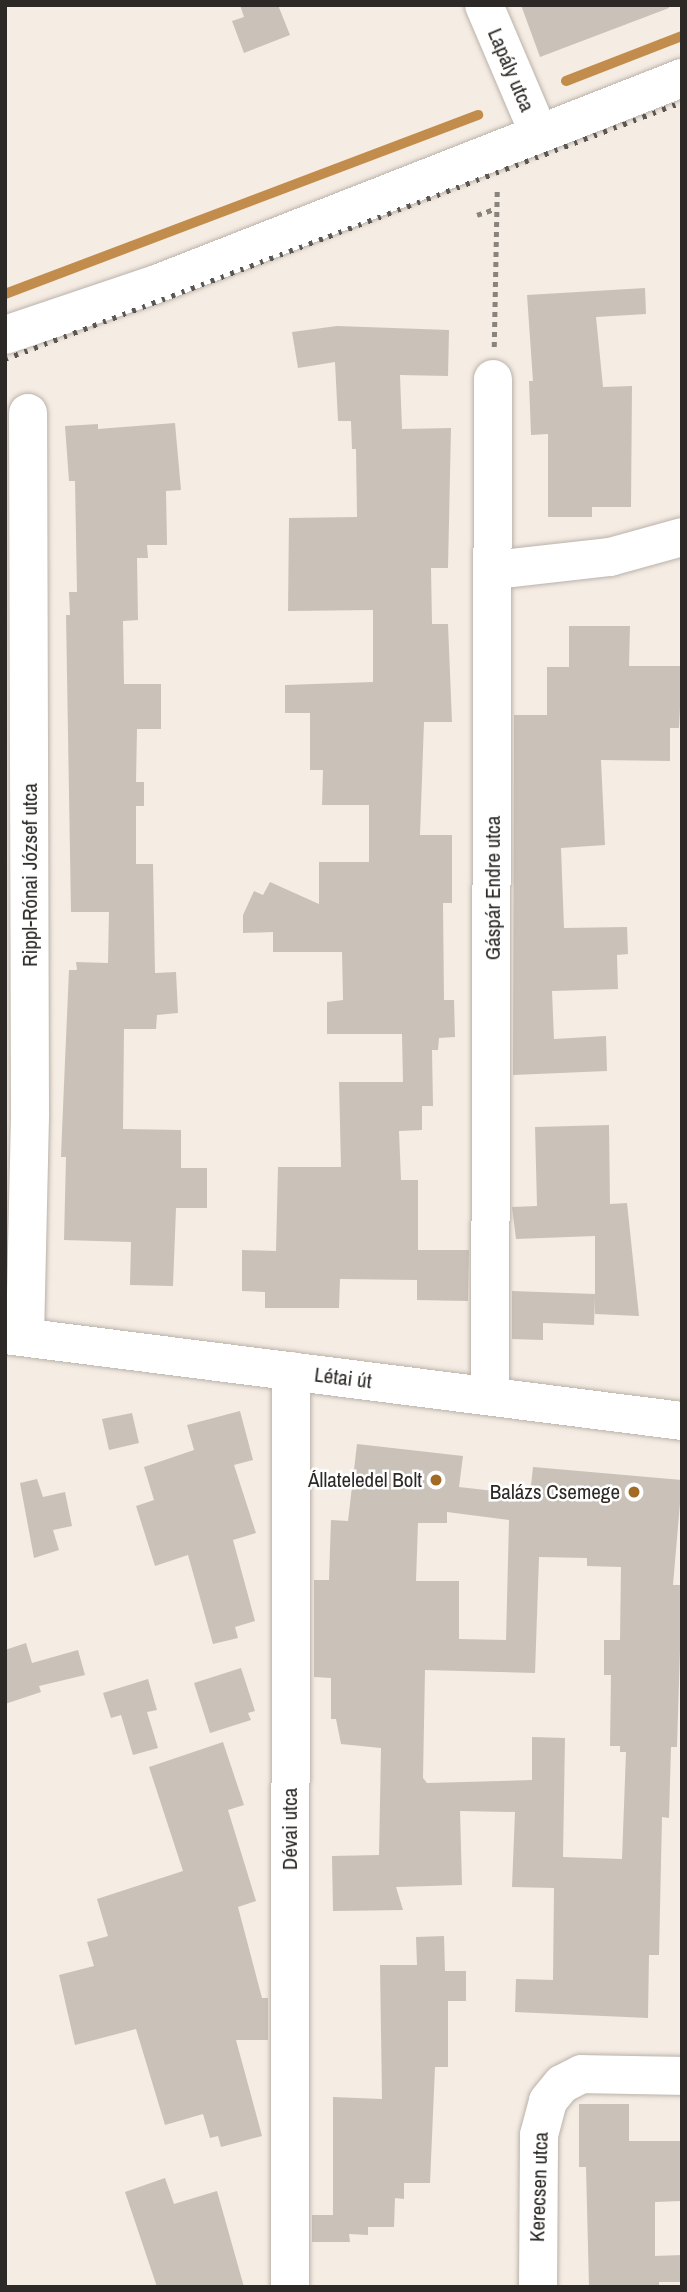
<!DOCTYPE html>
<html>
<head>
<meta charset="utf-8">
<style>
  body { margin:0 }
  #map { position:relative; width:687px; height:2292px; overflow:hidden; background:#f5ece3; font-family:"Archivo Narrow",sans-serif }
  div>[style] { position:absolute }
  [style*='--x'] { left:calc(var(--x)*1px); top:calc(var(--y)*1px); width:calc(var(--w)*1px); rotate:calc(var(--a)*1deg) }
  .stream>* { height:10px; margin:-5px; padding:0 5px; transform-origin:5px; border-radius:5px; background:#c28d4c }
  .building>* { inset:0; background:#cac2b9 }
  .path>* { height:4.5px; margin-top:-2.25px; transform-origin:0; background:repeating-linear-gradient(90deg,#88837d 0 5px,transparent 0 10px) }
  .roads { filter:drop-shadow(0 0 2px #bab2aa) drop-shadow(0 0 2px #bab2aa) }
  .street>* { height:38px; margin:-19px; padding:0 19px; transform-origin:19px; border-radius:19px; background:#fff }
  .rail>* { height:5px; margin-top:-2.5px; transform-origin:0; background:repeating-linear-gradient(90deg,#5a5652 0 3.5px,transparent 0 10.5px) }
  .dots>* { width:19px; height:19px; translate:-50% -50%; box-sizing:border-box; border:4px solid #fff; border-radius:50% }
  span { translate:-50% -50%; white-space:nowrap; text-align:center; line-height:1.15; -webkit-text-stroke:5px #fff; paint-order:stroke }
  .street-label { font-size:21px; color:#2c2926 }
  .poi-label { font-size:21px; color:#2c2926 }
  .right { translate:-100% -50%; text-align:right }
  .frame { position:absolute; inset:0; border:7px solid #2c2926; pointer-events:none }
</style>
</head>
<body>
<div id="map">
  <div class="stream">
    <div style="--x:566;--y:81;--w:124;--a:-21.2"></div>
    <div style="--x:5;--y:294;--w:506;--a:-20.73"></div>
  </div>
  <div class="building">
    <div style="clip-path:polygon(240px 5px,278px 5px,290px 35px,244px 53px,232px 21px,244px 17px)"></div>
    <div style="clip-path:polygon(521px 5px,669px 5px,669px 8px,540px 57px)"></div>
    <div style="clip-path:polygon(645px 288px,646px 314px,596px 317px,603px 387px,632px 386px,631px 507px,592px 507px,592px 517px,548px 517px,548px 434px,531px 435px,529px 381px,533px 381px,527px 295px)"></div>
    <div style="clip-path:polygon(337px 326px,449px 330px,448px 376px,400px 375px,402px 429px,451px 428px,448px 568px,431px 568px,432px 624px,448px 624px,452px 722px,424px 722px,420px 835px,452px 835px,452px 903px,443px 903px,444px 1000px,454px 1000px,455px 1037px,439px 1038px,438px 1050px,432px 1050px,433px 1106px,422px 1106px,422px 1130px,399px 1131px,401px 1180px,418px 1180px,418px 1250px,469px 1250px,468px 1301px,417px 1300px,417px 1280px,340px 1279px,339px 1308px,265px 1308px,265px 1292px,242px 1291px,242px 1250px,276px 1251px,278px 1167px,341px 1167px,339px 1082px,403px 1082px,402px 1034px,327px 1034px,327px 1002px,343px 1000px,342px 952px,273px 952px,273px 932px,243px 933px,243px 915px,254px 891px,263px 895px,270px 882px,319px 904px,319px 862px,369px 862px,369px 805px,322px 805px,323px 770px,310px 770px,310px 713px,285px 713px,285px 685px,373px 682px,373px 610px,288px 611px,289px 518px,357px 517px,356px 449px,352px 449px,351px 421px,338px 421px,335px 362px,298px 368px,292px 332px)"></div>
    <div style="clip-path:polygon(175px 423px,181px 490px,166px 491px,167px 545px,147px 545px,148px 558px,137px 558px,138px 620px,123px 621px,124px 684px,161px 684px,161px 729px,137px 729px,136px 782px,144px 782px,144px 806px,136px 806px,136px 864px,153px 864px,155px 973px,176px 972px,178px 1013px,157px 1015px,156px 1029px,124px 1029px,123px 1129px,181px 1130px,181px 1168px,207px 1168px,207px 1208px,176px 1208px,173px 1286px,130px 1285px,131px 1242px,64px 1240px,66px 1157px,61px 1157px,62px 1130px,69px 970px,77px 970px,76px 962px,108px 963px,109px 912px,71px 912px,66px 615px,70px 615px,69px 592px,77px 592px,75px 481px,69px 481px,65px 426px,98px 424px,98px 429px)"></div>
    <div style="clip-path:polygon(569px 626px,630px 626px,629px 666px,682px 666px,679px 728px,670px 728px,670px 761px,601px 760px,605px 845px,561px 848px,564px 928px,627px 927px,628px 954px,617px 955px,618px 989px,552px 991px,554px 1039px,606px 1036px,607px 1071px,513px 1075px,514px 715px,547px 715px,547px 667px,569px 667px)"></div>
    <div style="clip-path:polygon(609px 1125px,610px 1204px,627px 1203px,639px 1316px,595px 1314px,595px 1297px,594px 1325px,543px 1323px,543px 1340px,512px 1339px,512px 1291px,595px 1294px,595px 1236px,516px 1239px,512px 1207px,537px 1206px,535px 1127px)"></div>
    <div style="clip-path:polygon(240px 1411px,253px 1460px,234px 1465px,256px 1533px,233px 1540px,255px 1621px,235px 1627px,238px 1638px,213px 1644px,188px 1555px,155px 1566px,136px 1506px,154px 1500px,144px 1467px,194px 1450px,187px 1425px)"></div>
    <div style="clip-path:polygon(132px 1413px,139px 1443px,109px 1450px,102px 1419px)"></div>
    <div style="clip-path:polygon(evenodd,357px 1444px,463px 1456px,459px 1487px,530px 1495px,533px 1467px,682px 1480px,673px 1585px,682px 1585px,677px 1747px,671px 1747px,669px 1818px,662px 1817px,659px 1955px,649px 1955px,648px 2018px,515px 2012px,516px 1979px,553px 1980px,554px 1888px,512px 1887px,515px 1812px,460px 1811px,462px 1885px,396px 1887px,403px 1910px,333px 1911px,332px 1856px,379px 1855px,381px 1748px,341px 1744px,336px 1719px,331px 1719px,331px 1678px,314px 1677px,314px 1580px,329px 1580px,331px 1520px,348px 1521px,357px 1444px,447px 1512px,509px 1520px,506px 1640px,459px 1639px,459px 1581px,416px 1581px,418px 1523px,447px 1523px,447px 1512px,357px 1444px,539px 1557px,587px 1558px,587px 1566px,621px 1567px,620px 1640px,604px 1640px,604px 1675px,611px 1675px,610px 1746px,620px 1746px,620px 1752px,626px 1752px,622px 1859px,563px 1857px,565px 1738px,532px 1737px,532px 1780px,427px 1783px,423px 1778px,425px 1670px,535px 1673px,539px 1557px)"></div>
    <div style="clip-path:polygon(37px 1479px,43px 1497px,65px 1492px,72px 1526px,53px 1530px,59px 1550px,34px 1558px,20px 1483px)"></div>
    <div style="clip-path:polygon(26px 1643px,32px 1663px,78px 1650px,85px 1675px,39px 1686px,41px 1692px,5px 1704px,5px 1650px)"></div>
    <div style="clip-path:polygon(241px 1668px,255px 1711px,248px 1713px,251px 1720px,210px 1733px,194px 1683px)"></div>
    <div style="clip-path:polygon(148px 1679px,157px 1710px,147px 1712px,158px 1748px,133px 1755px,121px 1715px,111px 1718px,103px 1693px)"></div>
    <div style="clip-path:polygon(223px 1742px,244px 1805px,228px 1810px,256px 1901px,238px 1907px,262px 1998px,268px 1998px,268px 2040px,236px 2040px,262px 2136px,221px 2147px,218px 2136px,210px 2138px,203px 2114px,165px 2125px,136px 2029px,75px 2045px,59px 1975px,94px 1966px,87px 1942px,108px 1936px,97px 1899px,183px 1871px,149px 1767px)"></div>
    <div style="clip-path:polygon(444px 1936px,445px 1971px,466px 1971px,466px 2001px,448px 2001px,448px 2067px,435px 2067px,430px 2183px,404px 2183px,404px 2199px,395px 2198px,394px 2227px,368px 2227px,368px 2235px,349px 2234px,350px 2242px,312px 2242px,312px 2215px,333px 2215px,333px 2097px,382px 2099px,380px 1965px,417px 1965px,416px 1937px)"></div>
    <div style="clip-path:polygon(579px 2104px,629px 2104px,629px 2141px,682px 2141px,682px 2201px,655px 2202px,655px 2256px,682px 2255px,682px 2282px,659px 2282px,659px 2287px,589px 2287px,586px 2167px,579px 2167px)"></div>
    <div style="clip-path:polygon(165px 2178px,174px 2204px,217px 2191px,244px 2287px,157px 2287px,125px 2192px)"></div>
  </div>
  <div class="path">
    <div style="--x:477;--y:215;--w:18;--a:-19"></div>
    <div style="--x:494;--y:347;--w:159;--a:-88.9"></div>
  </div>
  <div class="roads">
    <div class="street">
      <div style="--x:484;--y:5;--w:140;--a:66.9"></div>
      <div style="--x:5;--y:335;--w:157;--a:-18.6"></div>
      <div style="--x:154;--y:285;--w:567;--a:-21.41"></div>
      <div style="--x:494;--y:570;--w:117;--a:-6.4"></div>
      <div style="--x:610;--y:557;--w:75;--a:-15.5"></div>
      <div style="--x:5;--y:1335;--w:682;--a:7.24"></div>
      <div style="--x:25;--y:1337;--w:225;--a:-88.7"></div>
      <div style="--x:30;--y:1112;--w:699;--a:-90.16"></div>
      <div style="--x:490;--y:1396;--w:1017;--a:-89.83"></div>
      <div style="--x:290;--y:2287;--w:916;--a:-89.94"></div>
      <div style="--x:538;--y:2287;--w:152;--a:-89.6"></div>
      <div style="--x:539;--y:2135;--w:35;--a:-75"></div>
      <div style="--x:548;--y:2101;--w:22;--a:-51"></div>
      <div style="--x:562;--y:2084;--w:22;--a:-27"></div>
      <div style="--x:582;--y:2074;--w:100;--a:1.1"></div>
    </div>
  </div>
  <div class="rail">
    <div style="--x:5;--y:359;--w:724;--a:-20.79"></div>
  </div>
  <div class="dots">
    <div style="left:436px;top:1480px;background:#a26c26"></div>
    <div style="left:634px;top:1492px;background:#a26c26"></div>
  </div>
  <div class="street-label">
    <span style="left:511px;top:70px;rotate:67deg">Lapály utca</span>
    <span style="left:30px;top:875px;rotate:-90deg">Rippl-Rónai József utca</span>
    <span style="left:493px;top:888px;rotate:-90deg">Gáspár Endre utca</span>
    <span style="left:343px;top:1378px;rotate:7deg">Létai út</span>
    <span style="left:290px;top:1829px;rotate:-90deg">Dévai utca</span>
    <span style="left:539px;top:2187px;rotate:-88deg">Kerecsen utca</span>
  </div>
  <div class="poi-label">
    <span class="right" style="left:422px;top:1480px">Állateledel Bolt</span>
    <span class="right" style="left:620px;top:1492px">Balázs Csemege</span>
  </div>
  <div class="frame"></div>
</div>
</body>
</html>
